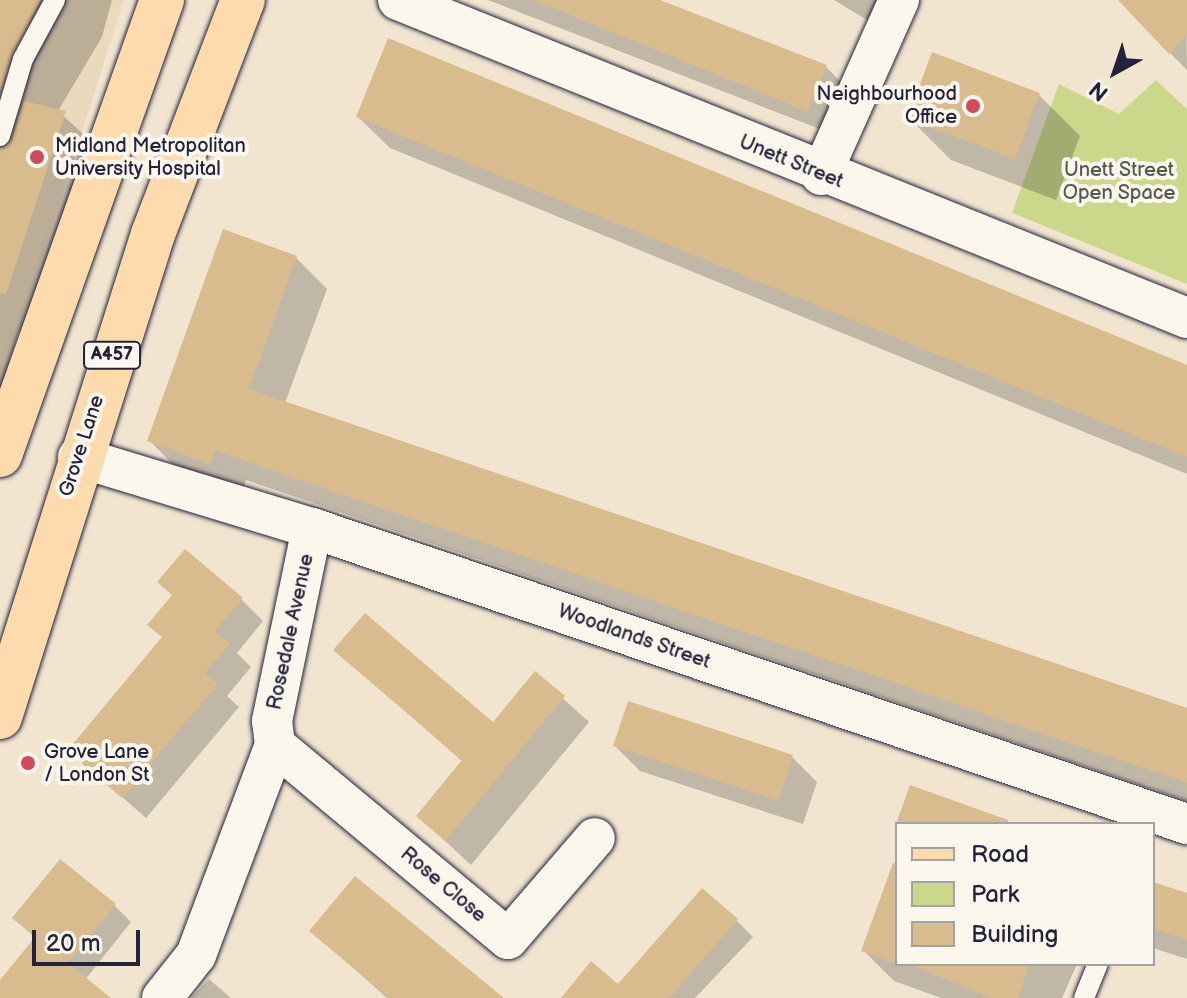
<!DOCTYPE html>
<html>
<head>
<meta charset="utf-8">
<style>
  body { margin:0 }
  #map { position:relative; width:1187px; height:998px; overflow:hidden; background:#f1e5d0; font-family:"Balsamiq Sans",sans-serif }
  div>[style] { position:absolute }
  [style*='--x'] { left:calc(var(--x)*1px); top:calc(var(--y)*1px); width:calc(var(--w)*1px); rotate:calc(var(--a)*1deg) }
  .built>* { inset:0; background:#ead9bc }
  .green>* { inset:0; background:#cbd88c }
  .shadow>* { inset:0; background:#0003 }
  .building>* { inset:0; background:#d9bc8d }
  .roads { filter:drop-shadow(0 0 2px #22223b) drop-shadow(0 0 2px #22223b) }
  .service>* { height:20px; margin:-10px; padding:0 10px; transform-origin:10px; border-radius:10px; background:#fbf7ec }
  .minor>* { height:40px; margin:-20px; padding:0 20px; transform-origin:20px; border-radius:20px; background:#fbf7ec }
  .primary>* { height:44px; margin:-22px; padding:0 22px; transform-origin:22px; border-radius:22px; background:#fedbac }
  .dots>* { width:22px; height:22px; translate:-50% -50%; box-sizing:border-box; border:4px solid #fbf7ec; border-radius:50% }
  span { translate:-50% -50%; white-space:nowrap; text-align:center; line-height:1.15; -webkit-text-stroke:8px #fbf7ec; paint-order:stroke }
  .shield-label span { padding:2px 6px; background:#fbf7ec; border:2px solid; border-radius:6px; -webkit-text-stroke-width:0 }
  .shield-label { font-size:18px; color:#22223b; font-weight:700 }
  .poi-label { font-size:20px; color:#22223b }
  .right { translate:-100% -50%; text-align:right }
  .left { translate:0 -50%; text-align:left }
  .street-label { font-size:20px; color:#22223b }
  .park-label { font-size:20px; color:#555953 }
  .legend { position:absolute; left:895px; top:822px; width:260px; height:144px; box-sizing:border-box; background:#fbf7ec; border:2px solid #a4a2a5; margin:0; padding:10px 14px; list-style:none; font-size:24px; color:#22223b }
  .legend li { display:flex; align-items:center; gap:16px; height:40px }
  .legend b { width:40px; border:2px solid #a4a2a5 }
  .north { position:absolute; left:1075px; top:32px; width:80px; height:80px; -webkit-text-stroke:6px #fbf7ec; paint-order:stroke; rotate:220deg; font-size:22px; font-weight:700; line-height:32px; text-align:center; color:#22223b }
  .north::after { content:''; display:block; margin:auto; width:28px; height:36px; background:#22223b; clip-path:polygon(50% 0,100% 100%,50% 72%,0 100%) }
  .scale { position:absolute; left:32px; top:930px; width:108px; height:36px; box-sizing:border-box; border:4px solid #22223b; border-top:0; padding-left:10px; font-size:24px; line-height:28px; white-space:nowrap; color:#22223b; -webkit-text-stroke:6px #fbf7ec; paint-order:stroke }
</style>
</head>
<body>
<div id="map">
  <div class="built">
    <div style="clip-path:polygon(0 0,124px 0,0 389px)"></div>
  </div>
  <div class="green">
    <div style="clip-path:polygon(1156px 80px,1187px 109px,1187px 284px,1012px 213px,1059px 84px,1119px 114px)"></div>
  </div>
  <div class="shadow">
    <div style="clip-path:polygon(0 0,112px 0,102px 37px,58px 111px,114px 162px,55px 341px,19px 331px,0 391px)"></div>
    <div style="clip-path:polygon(488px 0,658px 0,826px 67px,848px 89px,830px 133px)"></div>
    <div style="clip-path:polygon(834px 0,894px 0,882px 29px)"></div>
    <div style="clip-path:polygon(1121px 0,1186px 0,1187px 70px,1170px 53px)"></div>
    <div style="clip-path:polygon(1039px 95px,1080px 136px,1056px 200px,951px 160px,909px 118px)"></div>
    <div style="clip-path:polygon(358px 117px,1187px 368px,1187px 474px,390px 148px)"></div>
    <div style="clip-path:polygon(296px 258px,327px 289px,285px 403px,1187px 710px,1187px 801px,246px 480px,241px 493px,179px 471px,149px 440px)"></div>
    <div style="clip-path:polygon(241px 599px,263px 621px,237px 653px,251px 667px,227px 696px,239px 707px,146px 818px,70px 751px)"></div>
    <div style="clip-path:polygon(336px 650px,493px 725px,536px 674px,589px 722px,471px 865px,418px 816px,463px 762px)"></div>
    <div style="clip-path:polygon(615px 746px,792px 757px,817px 782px,803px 824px,640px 771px)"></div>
    <div style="clip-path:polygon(897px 858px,897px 964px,1077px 964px,1062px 998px,941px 998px,894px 981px,864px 951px)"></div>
    <div style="clip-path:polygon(1153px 884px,1187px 895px,1187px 959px,1153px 948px)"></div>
    <div style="clip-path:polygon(114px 905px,131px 922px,85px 980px,104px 998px,0 998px,0 984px,36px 939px,15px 918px)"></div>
    <div style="clip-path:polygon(736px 920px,753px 937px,695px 998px,564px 998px,618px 986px)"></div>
    <div style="clip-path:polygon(312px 931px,501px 998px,387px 998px)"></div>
    <div style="clip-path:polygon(209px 979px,231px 998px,191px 998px)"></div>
  </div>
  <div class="building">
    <div style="clip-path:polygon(0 0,40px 0,0 91px)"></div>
    <div style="clip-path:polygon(533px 0,660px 0,827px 65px,808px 112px)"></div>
    <div style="clip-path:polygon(1118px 0,1187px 0,1187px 36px,1169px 54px)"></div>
    <div style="clip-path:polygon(388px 38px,1187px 365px,1187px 457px,356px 117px)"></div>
    <div style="clip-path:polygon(932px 52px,1040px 93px,1015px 159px,907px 119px)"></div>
    <div style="clip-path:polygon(24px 101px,66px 111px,6px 294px,0 293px,0 149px,12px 140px)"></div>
    <div style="clip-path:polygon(223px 229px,297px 256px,249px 389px,1187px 708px,1187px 783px,215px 451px,210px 464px,147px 441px)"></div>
    <div style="clip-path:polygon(185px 549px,243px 598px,215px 631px,230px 644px,205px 673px,218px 684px,122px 798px,67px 751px,162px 637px,147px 625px,172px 595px,157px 582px)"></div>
    <div style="clip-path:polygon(365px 613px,493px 722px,535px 671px,565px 696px,445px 841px,416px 816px,462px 760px,333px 650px)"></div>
    <div style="clip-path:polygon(628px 701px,793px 755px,778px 801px,613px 746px)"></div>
    <div style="clip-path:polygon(910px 785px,1008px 820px,1008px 824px,896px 824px)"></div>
    <div style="clip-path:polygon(60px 859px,116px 904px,68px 963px,111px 998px,0 998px,0 980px,35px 937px,12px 918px)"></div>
    <div style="clip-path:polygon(893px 863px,897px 863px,897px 964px,861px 951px)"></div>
    <div style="clip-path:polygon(355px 876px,504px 998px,389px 998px,309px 931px)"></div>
    <div style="clip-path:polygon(1153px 882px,1187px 893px,1187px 940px,1153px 929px)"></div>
    <div style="clip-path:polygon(702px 888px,738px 919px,669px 998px,561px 998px,591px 961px,618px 984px)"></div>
    <div style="clip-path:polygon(908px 964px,1029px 964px,1018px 998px,991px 998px)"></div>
  </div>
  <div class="roads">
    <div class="service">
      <div style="--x:0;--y:136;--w:80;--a:-73.4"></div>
      <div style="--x:23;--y:59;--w:67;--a:-61.5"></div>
      <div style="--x:1084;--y:998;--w:37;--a:-68"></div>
    </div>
    <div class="minor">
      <div style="--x:398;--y:0;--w:851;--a:21.95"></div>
      <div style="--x:821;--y:175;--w:192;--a:-66"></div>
      <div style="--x:78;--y:457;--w:245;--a:16.9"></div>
      <div style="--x:312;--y:528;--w:924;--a:18.69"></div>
      <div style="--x:275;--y:745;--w:303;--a:39.8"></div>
      <div style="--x:508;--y:939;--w:133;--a:-49.3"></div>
      <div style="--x:162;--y:998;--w:55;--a:-51.7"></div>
      <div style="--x:196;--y:955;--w:224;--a:-69.4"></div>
      <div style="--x:275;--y:745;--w:24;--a:-97"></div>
      <div style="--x:272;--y:721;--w:197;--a:-78.3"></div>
    </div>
    <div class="primary">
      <div style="--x:0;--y:455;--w:483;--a:-70.4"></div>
      <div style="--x:0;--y:717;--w:507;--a:-72.42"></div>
      <div style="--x:153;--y:234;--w:251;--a:-69"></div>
    </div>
  </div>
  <div class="dots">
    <div style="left:973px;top:106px;background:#d1495b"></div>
    <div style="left:37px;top:157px;background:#d1495b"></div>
    <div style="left:28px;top:763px;background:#d1495b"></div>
  </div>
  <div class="shield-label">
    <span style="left:112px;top:355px">A457</span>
  </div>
  <div class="poi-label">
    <span class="right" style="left:957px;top:106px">Neighbourhood<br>Office</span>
    <span class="left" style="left:55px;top:158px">Midland Metropolitan<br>University Hospital</span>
    <span class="left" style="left:44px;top:764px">Grove Lane<br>/ London St</span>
  </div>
  <div class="street-label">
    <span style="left:791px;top:162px;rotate:22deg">Unett Street</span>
    <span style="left:82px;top:446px;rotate:-72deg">Grove Lane</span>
    <span style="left:291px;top:632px;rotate:-78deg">Rosedale Avenue</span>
    <span style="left:634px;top:637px;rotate:19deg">Woodlands Street</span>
    <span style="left:443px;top:885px;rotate:40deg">Rose Close</span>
  </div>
  <div class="park-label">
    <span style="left:1119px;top:182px">Unett Street<br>Open Space</span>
  </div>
  <ul class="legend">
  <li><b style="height:10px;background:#fedbac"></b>Road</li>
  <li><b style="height:22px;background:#cbd88c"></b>Park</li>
  <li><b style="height:22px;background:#d9bc8d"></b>Building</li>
  </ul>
  <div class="north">N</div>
  <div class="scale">20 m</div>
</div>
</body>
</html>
